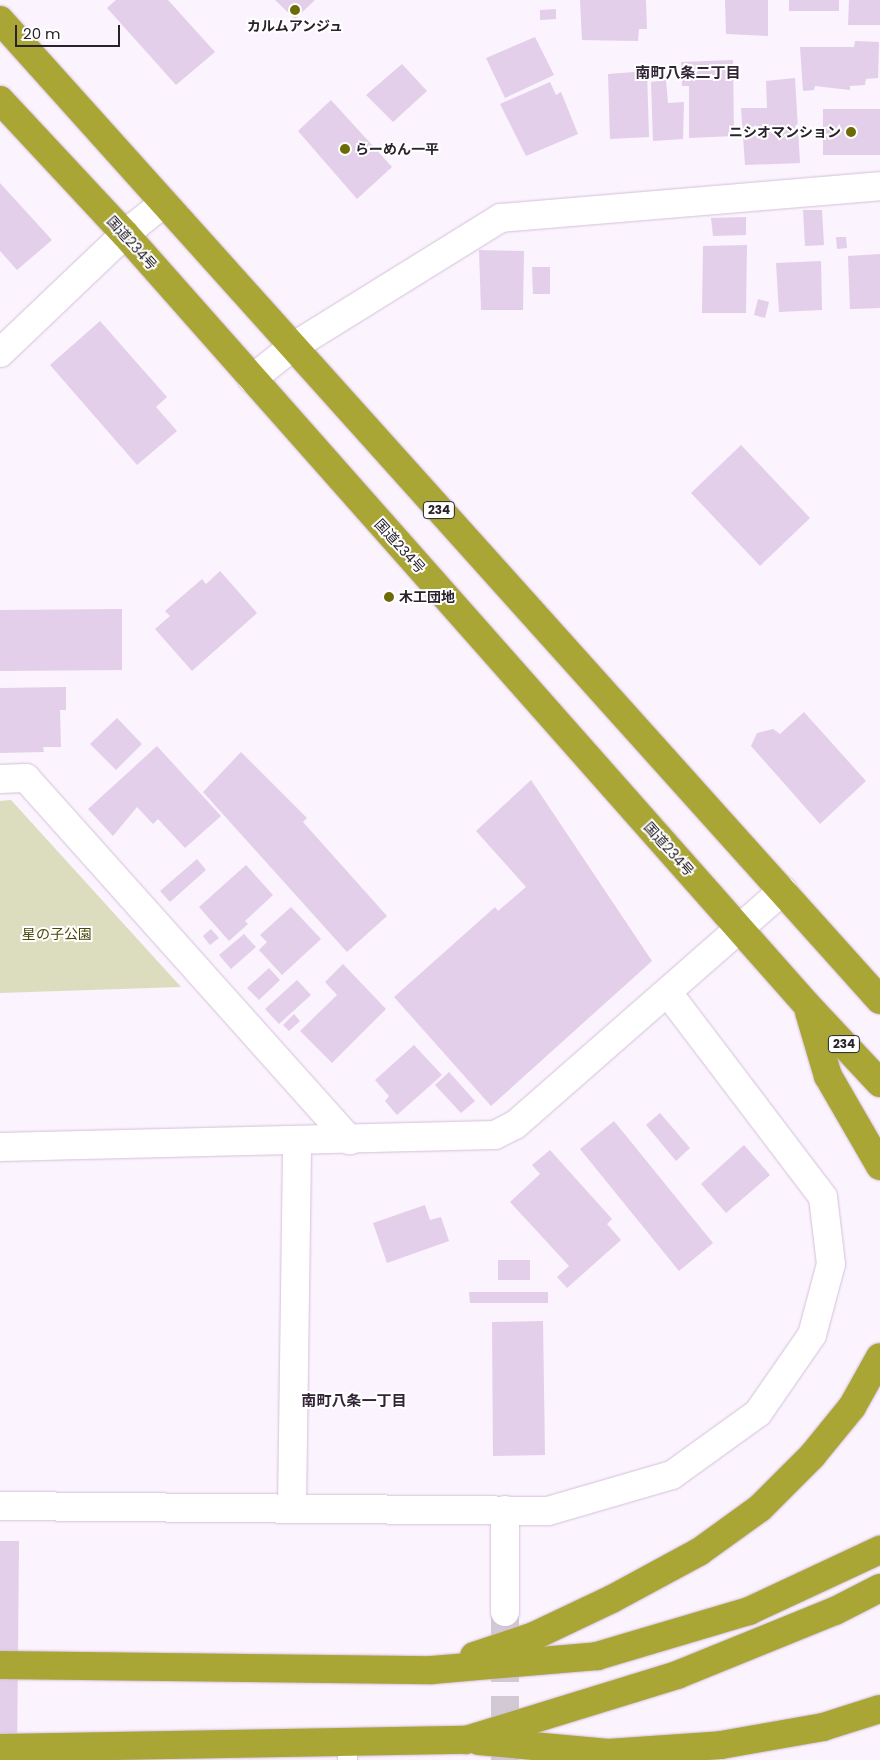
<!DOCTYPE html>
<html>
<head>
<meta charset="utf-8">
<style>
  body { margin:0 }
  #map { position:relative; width:880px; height:1760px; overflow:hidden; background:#fbf3fd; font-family:Poppins,"Noto Sans JP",sans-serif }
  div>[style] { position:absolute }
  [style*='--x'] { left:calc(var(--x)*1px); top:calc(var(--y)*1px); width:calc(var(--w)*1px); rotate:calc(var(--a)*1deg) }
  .green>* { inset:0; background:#dcddbe }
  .building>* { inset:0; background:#e3cfe9 }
  .street-tunnel>* { height:28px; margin-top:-14px; transform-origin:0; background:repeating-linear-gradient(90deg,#d1c9d3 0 28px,transparent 0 42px) }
  .roads { filter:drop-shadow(0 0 1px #d4c0da) drop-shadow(0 0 1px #d4c0da) }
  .lane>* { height:19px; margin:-9.5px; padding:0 9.5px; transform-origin:9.5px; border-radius:9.5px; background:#fff }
  .street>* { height:28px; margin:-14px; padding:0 14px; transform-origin:14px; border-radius:14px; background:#fff }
  .highway>* { height:28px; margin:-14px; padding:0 14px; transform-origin:14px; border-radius:14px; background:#a9a636 }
  .dots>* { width:14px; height:14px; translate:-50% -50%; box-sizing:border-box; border:2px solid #fff; border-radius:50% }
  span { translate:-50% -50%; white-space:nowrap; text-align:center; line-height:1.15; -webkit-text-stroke:4px #fff; paint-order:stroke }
  .shield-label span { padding:1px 4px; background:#fff; border:1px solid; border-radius:4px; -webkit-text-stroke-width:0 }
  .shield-label { font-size:12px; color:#29222b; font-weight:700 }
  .poi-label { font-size:14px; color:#29222b; font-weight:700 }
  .right { translate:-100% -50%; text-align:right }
  .left { translate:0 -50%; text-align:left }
  .street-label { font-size:14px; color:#29222b }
  .park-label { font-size:14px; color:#49470c }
  .neighbourhood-label { font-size:15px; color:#342438; font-weight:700 }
  .scale { position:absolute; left:15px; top:25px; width:105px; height:22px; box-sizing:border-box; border:2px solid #29222b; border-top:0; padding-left:6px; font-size:15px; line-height:18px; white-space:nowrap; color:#29222b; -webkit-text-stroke:4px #fff; paint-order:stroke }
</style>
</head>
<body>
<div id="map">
  <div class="green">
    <div style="clip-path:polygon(11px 800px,181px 987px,0 993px,0 801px)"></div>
  </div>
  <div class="building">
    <div style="clip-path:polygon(116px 0,168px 0,215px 52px,176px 85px,107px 8px)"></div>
    <div style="clip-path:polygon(275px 0,315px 0,295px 19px)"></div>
    <div style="clip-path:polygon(580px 0,646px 0,647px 29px,639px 29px,638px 41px,582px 40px)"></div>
    <div style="clip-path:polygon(725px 0,768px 0,768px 36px,726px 34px)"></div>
    <div style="clip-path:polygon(789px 0,839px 0,839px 11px,789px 11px)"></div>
    <div style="clip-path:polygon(849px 0,880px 0,880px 25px,848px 25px)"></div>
    <div style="clip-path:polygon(556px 9px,556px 19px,540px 20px,540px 10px)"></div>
    <div style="clip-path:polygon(535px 37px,554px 75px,505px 98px,486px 58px)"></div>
    <div style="clip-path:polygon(855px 41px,879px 42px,878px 78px,866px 79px,865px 85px,850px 86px,850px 90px,815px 86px,814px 90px,803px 91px,800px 47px,854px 47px)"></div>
    <div style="clip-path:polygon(733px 60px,734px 136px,689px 138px,689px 86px,682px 86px,681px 62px)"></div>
    <div style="clip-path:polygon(402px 64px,427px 91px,393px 122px,366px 95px)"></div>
    <div style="clip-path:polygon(647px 71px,649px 137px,610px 139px,608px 74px)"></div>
    <div style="clip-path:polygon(795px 78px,800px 163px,745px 165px,741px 108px,767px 108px,766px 81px)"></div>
    <div style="clip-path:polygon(666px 80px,668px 103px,684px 102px,683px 139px,653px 141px,651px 82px)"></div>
    <div style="clip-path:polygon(550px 82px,556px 95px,561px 92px,578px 134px,526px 156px,500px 104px)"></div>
    <div style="clip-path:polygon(331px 100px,392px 167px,357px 199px,298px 131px)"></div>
    <div style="clip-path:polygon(823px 109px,880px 109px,880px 155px,823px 155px)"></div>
    <div style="clip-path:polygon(0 183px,52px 240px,17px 270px,0 251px)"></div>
    <div style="clip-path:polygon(803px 210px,822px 210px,824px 245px,805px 246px)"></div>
    <div style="clip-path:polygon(746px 217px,746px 235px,713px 236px,711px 218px)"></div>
    <div style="clip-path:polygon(836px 237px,846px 237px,847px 248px,837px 249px)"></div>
    <div style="clip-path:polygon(747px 245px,746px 313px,702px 313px,703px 246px)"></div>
    <div style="clip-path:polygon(479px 250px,524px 251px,523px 310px,481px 310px)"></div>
    <div style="clip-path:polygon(880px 254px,880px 308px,850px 309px,848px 256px)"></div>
    <div style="clip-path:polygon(821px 261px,822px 310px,779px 312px,776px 263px)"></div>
    <div style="clip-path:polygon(532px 267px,550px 267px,550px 294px,533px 294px)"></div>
    <div style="clip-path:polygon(758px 299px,769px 302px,765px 318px,754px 315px)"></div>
    <div style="clip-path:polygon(100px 321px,167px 397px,156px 407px,177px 431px,137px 465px,50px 365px)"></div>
    <div style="clip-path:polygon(741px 445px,810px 518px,760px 566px,691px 493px)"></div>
    <div style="clip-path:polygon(220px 571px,257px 613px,192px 671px,155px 629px,170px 616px,165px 611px,202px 579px,206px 584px)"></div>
    <div style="clip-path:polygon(122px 609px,122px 670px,0 671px,0 610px)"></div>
    <div style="clip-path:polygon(66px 687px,66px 710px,60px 710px,61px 747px,43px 747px,44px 752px,0 753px,0 688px)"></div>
    <div style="clip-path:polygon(804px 712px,866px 781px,820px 824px,751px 746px,757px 733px,773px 729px,780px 734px)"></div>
    <div style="clip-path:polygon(117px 718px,142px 744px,116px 770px,90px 744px)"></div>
    <div style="clip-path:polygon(157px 746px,221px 816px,185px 848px,158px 819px,153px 824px,137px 807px,113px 836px,88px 809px)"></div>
    <div style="clip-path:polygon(241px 752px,307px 818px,303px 822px,387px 916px,347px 952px,203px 792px)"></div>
    <div style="clip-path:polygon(531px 780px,652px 961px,491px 1106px,394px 997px,495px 907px,498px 911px,526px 887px,476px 831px)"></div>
    <div style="clip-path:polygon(197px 859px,206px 870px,170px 902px,160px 891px)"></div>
    <div style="clip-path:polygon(246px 865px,273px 895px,245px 921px,248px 924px,229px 941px,199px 907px)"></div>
    <div style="clip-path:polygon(291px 907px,321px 939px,282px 975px,259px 950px,267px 942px,260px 935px)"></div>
    <div style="clip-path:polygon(211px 929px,219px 938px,210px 945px,203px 936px)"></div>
    <div style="clip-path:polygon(244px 934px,256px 947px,231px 969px,219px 955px)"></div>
    <div style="clip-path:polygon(343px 964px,386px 1009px,332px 1063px,300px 1031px,337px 995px,325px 982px)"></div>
    <div style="clip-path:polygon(269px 968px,280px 980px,259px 1000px,247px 988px)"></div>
    <div style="clip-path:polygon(297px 980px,311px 995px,279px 1024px,265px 1009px)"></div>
    <div style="clip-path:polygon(294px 1014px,300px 1021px,289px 1031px,283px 1025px)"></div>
    <div style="clip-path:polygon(414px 1045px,442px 1075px,397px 1115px,385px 1101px,389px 1096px,375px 1080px)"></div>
    <div style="clip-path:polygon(449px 1072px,475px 1101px,461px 1113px,435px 1085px)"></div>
    <div style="clip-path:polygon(660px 1113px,690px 1148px,676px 1161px,646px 1125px)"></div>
    <div style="clip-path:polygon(614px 1121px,713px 1243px,679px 1271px,580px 1149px)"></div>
    <div style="clip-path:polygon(744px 1145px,770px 1175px,726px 1213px,701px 1184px)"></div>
    <div style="clip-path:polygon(550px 1150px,612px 1219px,607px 1224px,621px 1240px,567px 1288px,557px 1277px,569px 1266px,510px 1202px,540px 1174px,532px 1165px)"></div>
    <div style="clip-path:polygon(425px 1205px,430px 1220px,441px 1217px,449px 1241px,387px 1263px,373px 1223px)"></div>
    <div style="clip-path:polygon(498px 1260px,530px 1260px,530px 1280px,498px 1280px)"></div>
    <div style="clip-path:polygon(469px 1292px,548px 1292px,548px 1303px,470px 1303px)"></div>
    <div style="clip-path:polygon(543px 1321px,545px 1455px,493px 1456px,492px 1322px)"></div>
    <div style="clip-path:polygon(0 1541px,19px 1541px,17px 1760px,0 1760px)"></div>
  </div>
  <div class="street-tunnel">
    <div style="--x:505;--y:1612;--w:148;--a:90"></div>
  </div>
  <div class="roads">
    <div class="lane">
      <div style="--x:347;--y:1742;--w:18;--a:90"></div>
    </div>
    <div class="street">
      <div style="--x:0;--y:353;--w:173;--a:-43.6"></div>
      <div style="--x:125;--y:234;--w:50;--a:-38.5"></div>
      <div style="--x:252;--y:379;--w:50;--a:-38.5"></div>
      <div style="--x:291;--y:348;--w:247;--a:-31.8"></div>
      <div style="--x:501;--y:218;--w:380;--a:-4.8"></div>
      <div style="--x:0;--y:779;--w:26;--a:-2"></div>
      <div style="--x:26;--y:778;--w:486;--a:48.2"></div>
      <div style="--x:0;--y:1147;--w:495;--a:-1.4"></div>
      <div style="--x:495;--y:1135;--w:22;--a:-27"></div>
      <div style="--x:515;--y:1125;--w:356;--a:-41.2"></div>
      <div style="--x:0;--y:1506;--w:548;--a:0.52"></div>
      <div style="--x:548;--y:1511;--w:129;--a:-16.2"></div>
      <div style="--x:672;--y:1475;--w:106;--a:-35.8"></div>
      <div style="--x:758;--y:1413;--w:95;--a:-55.3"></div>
      <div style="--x:812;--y:1335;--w:73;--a:-75"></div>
      <div style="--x:831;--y:1264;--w:67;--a:-96.8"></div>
      <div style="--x:823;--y:1197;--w:256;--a:-127.2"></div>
      <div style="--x:292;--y:1508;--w:367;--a:-89.2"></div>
      <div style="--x:505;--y:1510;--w:102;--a:90"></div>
    </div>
    <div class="highway">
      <div style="--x:0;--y:20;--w:1317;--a:48.08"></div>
      <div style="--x:0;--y:100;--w:183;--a:47"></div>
      <div style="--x:125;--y:234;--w:1029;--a:48.51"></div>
      <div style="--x:807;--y:1005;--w:107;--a:46.9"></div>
      <div style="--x:809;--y:1012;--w:67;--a:73.5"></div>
      <div style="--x:828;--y:1076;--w:104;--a:60"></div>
      <div style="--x:474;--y:1656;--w:63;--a:-18.4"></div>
      <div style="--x:534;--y:1636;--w:86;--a:-25.4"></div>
      <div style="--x:612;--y:1599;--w:99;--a:-28.4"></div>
      <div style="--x:699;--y:1552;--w:75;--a:-35.8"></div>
      <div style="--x:760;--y:1508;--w:74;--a:-45"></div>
      <div style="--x:812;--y:1456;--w:63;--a:-50.8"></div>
      <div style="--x:852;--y:1407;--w:57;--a:-60.8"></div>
      <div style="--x:0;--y:1665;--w:432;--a:0.7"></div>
      <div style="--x:432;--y:1670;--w:166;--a:-4.8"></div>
      <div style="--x:597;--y:1656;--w:159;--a:-16.5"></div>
      <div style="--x:749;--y:1611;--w:145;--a:-25"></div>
      <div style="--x:479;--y:1741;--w:130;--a:5.3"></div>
      <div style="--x:608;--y:1753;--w:113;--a:-4"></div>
      <div style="--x:721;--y:1745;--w:104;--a:-10"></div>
      <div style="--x:823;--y:1727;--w:60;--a:-17.5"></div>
      <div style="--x:0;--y:1748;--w:466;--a:-1"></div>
      <div style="--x:466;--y:1740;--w:221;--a:-17.1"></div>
      <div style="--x:677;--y:1675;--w:170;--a:-22.1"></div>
      <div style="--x:835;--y:1611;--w:51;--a:-27.1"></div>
    </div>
  </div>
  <div class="dots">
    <div style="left:295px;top:10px;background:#6d6b07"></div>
    <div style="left:851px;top:132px;background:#6d6b07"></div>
    <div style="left:345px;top:149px;background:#6d6b07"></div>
    <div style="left:389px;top:597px;background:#6d6b07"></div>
  </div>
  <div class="shield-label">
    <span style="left:439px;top:510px">234</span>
    <span style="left:844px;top:1044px">234</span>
  </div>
  <div class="poi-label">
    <span style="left:295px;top:26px">カルムアンジュ</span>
    <span class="right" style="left:841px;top:132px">ニシオマンション</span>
    <span class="left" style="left:355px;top:149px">らーめん一平</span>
    <span class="left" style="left:399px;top:597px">木工団地</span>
  </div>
  <div class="street-label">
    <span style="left:132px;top:243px;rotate:48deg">国道234号</span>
    <span style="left:400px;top:546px;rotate:48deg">国道234号</span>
    <span style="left:669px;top:849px;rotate:48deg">国道234号</span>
  </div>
  <div class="park-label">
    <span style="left:57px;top:934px">星の子公園</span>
  </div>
  <div class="neighbourhood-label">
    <span style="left:688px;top:73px">南町八条二丁目</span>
    <span style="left:354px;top:1401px">南町八条一丁目</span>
  </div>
  <div class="scale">20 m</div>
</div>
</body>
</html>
